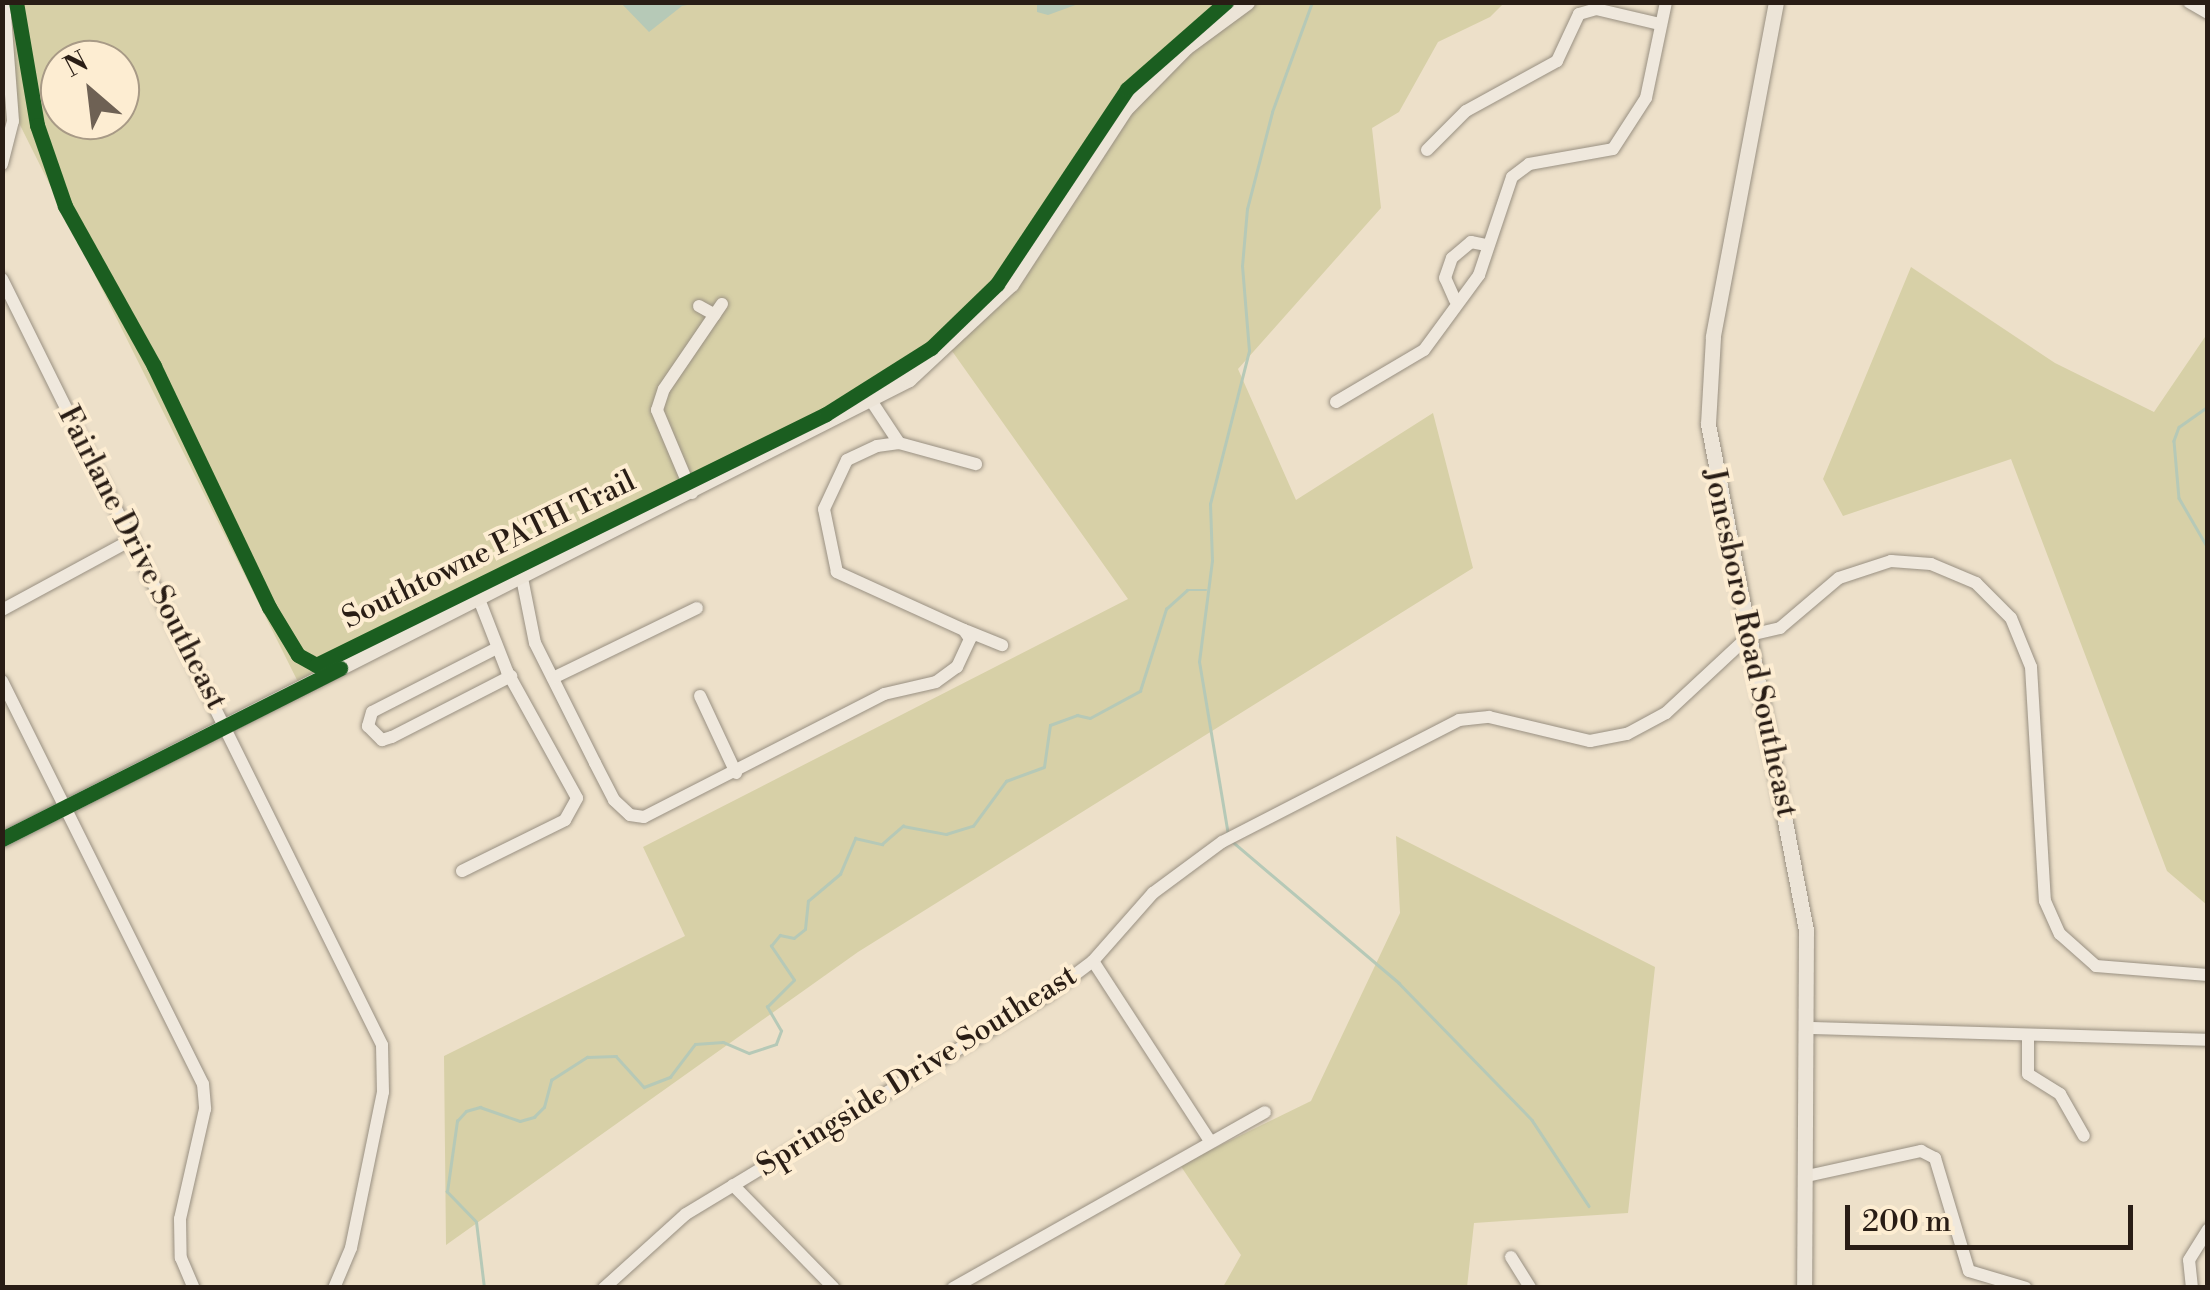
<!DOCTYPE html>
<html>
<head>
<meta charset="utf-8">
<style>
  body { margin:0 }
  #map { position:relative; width:2210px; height:1290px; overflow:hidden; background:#ede0c9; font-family:"Libre Bodoni",serif }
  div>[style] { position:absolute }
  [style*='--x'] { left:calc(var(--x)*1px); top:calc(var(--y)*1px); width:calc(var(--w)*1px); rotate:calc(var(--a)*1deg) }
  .green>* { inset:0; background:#d7d0a7 }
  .water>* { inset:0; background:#b6c9b7 }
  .stream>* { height:2.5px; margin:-1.25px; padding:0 1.25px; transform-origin:1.25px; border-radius:1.25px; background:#b6c9b7 }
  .roads { filter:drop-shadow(0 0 2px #999082) drop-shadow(0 0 2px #999082) }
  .minor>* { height:12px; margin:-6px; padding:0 6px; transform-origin:6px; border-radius:6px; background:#efe8dd }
  .major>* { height:15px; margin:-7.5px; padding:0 7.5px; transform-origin:7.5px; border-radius:7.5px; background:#ece4d7 }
  .cycleway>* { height:15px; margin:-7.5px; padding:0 7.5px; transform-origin:7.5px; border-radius:7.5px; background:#1b5e20 }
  span { translate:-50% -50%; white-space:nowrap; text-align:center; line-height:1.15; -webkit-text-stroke:8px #fdedd2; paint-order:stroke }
  .street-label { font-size:30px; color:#291d15 }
  .frame { position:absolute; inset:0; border:5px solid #291d15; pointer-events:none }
  .north { position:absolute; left:40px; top:40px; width:100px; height:100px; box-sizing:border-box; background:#fdedd2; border:2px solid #a89a86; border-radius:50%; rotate:332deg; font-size:28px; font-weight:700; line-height:40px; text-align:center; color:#291d15 }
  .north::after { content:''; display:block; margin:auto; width:35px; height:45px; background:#6e6154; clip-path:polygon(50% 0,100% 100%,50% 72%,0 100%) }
  .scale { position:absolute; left:1845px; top:1205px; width:288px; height:45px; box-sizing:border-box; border:5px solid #291d15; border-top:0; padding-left:12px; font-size:30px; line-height:35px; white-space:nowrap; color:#291d15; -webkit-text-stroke:8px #fdedd2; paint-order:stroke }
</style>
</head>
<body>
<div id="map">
  <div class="green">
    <div style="clip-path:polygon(evenodd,3px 3px,1504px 3px,1490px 17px,1438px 42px,1399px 112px,1372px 128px,1381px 208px,1238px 369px,1296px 500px,1433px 413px,1473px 568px,858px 952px,446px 1245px,444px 1056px,685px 936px,643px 847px,1128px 599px,952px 351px,891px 396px,298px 682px,15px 115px,3px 3px,60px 60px,120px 60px,120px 120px,60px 120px,60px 60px)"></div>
    <div style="clip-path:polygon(1911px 267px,2055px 363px,2154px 412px,2207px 334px,2207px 905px,2167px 871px,2011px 459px,1843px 516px,1823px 479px)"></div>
    <div style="clip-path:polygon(1396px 836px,1655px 967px,1628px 1213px,1474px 1223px,1467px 1287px,1223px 1287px,1241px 1255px,1180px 1165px,1311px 1101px,1400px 913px)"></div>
  </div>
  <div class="water">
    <div style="clip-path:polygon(621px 3px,698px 3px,682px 6px,649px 32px)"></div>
    <div style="clip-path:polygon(1037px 3px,1037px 2px,1081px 3px,1048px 15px,1037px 12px)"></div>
  </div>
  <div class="stream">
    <div style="--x:2208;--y:407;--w:35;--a:145"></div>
    <div style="--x:2179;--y:427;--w:15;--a:110"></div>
    <div style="--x:2174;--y:441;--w:57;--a:85"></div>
    <div style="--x:2179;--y:498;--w:58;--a:59.9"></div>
    <div style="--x:1228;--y:835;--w:175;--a:-99.5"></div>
    <div style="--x:1199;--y:662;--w:102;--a:-82.7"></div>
    <div style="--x:1212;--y:561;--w:57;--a:-92"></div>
    <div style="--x:1210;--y:504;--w:158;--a:-75.7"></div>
    <div style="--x:1249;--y:351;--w:85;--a:-94.7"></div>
    <div style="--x:1242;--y:266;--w:57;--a:-85"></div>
    <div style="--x:1247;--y:209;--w:100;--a:-75.5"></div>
    <div style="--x:1272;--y:112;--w:117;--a:-70"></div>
    <div style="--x:1233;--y:842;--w:218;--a:40.3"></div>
    <div style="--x:1399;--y:983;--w:191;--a:45.8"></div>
    <div style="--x:1532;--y:1120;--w:103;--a:56.5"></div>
    <div style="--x:484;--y:1288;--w:66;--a:-96.9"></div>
    <div style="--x:476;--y:1222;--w:42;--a:-134"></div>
    <div style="--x:447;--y:1192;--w:72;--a:-82"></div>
    <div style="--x:457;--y:1121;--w:13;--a:-48"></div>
    <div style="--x:466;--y:1111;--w:15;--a:-16"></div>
    <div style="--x:480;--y:1107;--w:42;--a:19.3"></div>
    <div style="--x:520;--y:1121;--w:15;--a:-16"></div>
    <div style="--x:534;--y:1117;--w:14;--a:-45"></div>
    <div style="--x:544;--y:1107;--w:28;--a:-75"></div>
    <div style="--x:551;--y:1080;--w:43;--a:-32.6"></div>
    <div style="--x:587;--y:1057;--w:29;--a:-2"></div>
    <div style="--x:616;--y:1056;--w:42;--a:47.9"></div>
    <div style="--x:644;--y:1087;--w:28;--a:-21"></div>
    <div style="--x:670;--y:1077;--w:41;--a:-52.9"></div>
    <div style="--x:695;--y:1044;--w:28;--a:-4"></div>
    <div style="--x:723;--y:1042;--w:28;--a:23"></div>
    <div style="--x:749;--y:1053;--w:28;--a:-18"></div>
    <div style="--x:776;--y:1044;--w:14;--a:-69"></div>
    <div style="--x:781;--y:1031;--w:28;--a:-120"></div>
    <div style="--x:767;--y:1007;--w:38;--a:-45"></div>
    <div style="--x:794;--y:980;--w:41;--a:-124.1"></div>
    <div style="--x:771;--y:946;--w:14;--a:-51"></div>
    <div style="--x:780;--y:935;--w:14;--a:12"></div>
    <div style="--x:794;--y:938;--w:14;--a:-39"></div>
    <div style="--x:805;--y:929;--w:28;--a:-84"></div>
    <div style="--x:808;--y:901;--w:42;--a:-40.2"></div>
    <div style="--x:840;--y:874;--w:39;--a:-67"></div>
    <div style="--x:855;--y:838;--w:28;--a:13"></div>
    <div style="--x:882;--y:844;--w:28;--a:-41"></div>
    <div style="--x:903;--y:826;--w:44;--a:10.5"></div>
    <div style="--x:946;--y:834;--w:28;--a:-17"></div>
    <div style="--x:973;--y:826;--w:56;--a:-53.7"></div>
    <div style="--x:1006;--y:781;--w:40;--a:-20.2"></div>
    <div style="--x:1044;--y:767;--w:42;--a:-81.9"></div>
    <div style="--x:1050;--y:725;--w:29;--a:-20"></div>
    <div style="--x:1077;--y:715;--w:13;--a:13"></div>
    <div style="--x:1090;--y:718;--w:57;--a:-28.4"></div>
    <div style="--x:1140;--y:691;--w:86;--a:-72.4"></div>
    <div style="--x:1166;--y:609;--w:28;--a:-42"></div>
    <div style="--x:1187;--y:590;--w:19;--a:0"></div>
  </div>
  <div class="roads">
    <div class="minor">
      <div style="--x:2189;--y:2;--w:22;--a:30"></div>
      <div style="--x:1427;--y:150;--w:55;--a:-45"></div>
      <div style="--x:1466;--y:111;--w:104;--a:-28.8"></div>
      <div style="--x:1557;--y:61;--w:52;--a:-64.9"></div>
      <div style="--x:1579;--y:14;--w:18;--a:-16"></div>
      <div style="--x:1596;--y:9;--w:66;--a:13.2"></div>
      <div style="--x:2;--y:164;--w:44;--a:-75.7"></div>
      <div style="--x:13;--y:121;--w:119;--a:-94.3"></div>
      <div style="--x:2;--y:279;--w:855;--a:63.61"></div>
      <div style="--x:382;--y:1045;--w:47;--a:88.8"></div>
      <div style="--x:383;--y:1092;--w:159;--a:101.6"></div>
      <div style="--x:351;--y:1248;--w:43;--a:113"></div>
      <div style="--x:1455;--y:300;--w:24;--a:-114"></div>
      <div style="--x:1445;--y:278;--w:21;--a:-71"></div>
      <div style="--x:1452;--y:258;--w:25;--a:-40"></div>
      <div style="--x:1471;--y:242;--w:16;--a:11"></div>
      <div style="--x:699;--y:306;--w:18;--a:29"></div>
      <div style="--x:872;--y:402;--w:49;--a:56.6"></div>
      <div style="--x:1336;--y:402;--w:102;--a:-30.6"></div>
      <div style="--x:1424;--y:350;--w:93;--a:-53.7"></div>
      <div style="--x:1479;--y:275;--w:103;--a:-71.4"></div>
      <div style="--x:1512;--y:177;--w:21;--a:-37"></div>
      <div style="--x:1529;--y:164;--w:85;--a:-10.1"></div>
      <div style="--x:1613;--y:149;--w:61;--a:-57.1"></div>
      <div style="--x:1646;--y:98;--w:98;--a:-78.2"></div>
      <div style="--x:692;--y:493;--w:90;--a:-112.9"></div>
      <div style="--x:657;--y:410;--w:22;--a:-72"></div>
      <div style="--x:664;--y:389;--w:103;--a:-55.7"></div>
      <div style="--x:522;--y:578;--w:66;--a:78.7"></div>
      <div style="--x:535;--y:643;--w:134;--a:63.4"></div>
      <div style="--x:595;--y:763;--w:42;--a:62.8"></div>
      <div style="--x:614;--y:800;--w:22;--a:43"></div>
      <div style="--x:630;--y:815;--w:14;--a:8"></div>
      <div style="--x:644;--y:817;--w:270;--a:-27.1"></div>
      <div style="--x:884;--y:694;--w:53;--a:-13"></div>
      <div style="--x:936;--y:682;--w:26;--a:-36"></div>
      <div style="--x:957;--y:667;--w:31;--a:-65"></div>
      <div style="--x:970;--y:639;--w:11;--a:-124"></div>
      <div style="--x:964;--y:630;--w:140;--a:-155.5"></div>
      <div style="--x:837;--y:572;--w:64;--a:-101.7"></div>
      <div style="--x:824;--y:509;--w:54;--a:-64.9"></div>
      <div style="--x:847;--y:460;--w:33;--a:-25"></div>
      <div style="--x:877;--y:446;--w:22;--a:-8"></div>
      <div style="--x:899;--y:443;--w:80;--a:15.3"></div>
      <div style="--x:2;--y:610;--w:149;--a:-28.5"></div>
      <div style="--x:967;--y:631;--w:38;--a:22"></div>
      <div style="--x:497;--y:648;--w:140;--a:152.9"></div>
      <div style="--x:372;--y:712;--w:15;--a:106"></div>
      <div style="--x:368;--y:726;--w:20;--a:45"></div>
      <div style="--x:382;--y:740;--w:10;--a:-17"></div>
      <div style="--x:392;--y:737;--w:134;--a:-27.1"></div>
      <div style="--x:553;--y:678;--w:160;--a:-25.9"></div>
      <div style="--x:2;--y:681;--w:450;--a:63.5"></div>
      <div style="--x:203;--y:1084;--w:25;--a:85"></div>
      <div style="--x:205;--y:1109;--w:113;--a:102.8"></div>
      <div style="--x:180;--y:1219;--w:39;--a:89"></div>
      <div style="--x:181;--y:1258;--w:33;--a:67"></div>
      <div style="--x:700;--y:696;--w:85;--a:64.9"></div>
      <div style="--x:462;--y:871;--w:115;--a:-26.3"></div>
      <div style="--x:565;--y:820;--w:25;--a:-61"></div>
      <div style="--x:577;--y:798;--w:145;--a:-118.9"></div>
      <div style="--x:507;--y:671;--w:77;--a:-111.3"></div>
      <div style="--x:1093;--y:961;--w:215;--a:57"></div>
      <div style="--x:1810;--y:1028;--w:398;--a:1.7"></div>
      <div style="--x:2028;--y:1035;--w:39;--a:90"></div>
      <div style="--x:2028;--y:1074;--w:38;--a:32"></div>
      <div style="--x:2060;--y:1094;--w:48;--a:60.3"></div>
      <div style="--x:1807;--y:1176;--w:117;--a:-12.4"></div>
      <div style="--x:1921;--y:1151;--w:16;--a:27"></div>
      <div style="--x:1935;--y:1158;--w:118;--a:73.3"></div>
      <div style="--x:1969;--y:1271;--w:59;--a:16.6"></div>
      <div style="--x:733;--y:1185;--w:144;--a:45.6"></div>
      <div style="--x:1511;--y:1257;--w:36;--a:58"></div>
      <div style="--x:604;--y:1288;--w:110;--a:-42.1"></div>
      <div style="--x:686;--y:1214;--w:423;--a:-31.2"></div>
      <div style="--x:1048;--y:995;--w:56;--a:-37.1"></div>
      <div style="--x:1093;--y:961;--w:91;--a:-48.6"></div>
      <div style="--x:1153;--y:893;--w:86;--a:-36.5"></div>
      <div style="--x:1222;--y:842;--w:267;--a:-27.2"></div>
      <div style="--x:1459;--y:720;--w:30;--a:-6"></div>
      <div style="--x:1489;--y:717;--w:104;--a:13.4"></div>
      <div style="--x:1590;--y:741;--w:38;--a:-11"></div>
      <div style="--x:1627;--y:734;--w:44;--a:-28.3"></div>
      <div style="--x:1666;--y:713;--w:115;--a:-42.9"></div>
      <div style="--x:1750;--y:635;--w:31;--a:-13"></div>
      <div style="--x:1780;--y:628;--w:77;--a:-40.3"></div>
      <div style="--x:1839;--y:578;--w:55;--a:-18.1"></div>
      <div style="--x:1891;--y:561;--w:40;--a:4.3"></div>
      <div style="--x:1931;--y:564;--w:49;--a:22.9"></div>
      <div style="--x:1976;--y:583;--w:49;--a:45"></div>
      <div style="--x:2011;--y:618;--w:53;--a:67.8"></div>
      <div style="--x:2031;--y:667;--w:234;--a:86.6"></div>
      <div style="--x:2045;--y:901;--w:36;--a:66"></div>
      <div style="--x:2060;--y:934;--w:48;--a:41.6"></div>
      <div style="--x:2096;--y:966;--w:112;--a:4.6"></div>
      <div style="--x:953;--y:1288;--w:358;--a:-29.4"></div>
      <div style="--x:2192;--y:1288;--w:28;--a:-96"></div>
      <div style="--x:2189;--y:1260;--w:36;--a:-58"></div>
    </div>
    <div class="major">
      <div style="--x:1776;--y:2;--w:341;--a:100.7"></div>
      <div style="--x:1713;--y:337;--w:87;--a:93.3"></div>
      <div style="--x:1708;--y:424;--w:515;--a:79.04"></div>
      <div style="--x:1806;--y:930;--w:358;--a:90.3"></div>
      <div style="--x:2;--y:839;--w:1017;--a:-26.89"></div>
      <div style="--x:909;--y:379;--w:139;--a:-43"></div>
      <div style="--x:1011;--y:284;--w:209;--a:-56.9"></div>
      <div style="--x:1125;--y:109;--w:87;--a:-45.5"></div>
      <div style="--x:1186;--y:47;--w:76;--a:-36.4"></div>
    </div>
  </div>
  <div class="cycleway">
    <div style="--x:16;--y:2;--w:125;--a:80.3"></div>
    <div style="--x:37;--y:125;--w:86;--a:70.9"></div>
    <div style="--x:65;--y:206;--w:183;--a:60.9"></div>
    <div style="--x:154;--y:366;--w:267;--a:64.5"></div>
    <div style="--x:269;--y:607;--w:56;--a:58.9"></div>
    <div style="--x:298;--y:655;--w:21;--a:29"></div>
    <div style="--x:316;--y:665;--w:568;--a:-26.2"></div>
    <div style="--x:826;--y:414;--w:124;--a:-32.2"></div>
    <div style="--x:931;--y:348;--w:92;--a:-44.1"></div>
    <div style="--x:997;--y:284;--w:234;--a:-56.3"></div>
    <div style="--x:1127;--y:89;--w:132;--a:-41.3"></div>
    <div style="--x:2;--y:839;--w:379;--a:-26.8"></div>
  </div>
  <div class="street-label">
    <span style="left:489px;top:550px;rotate:-26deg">Southtowne PATH Trail</span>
    <span style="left:142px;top:558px;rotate:63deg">Fairlane Drive Southeast</span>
    <span style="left:1750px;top:643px;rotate:78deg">Jonesboro Road Southeast</span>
    <span style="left:917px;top:1071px;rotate:-32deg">Springside Drive Southeast</span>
  </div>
  <div class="frame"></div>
  <div class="north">N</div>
  <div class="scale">200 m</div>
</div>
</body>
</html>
